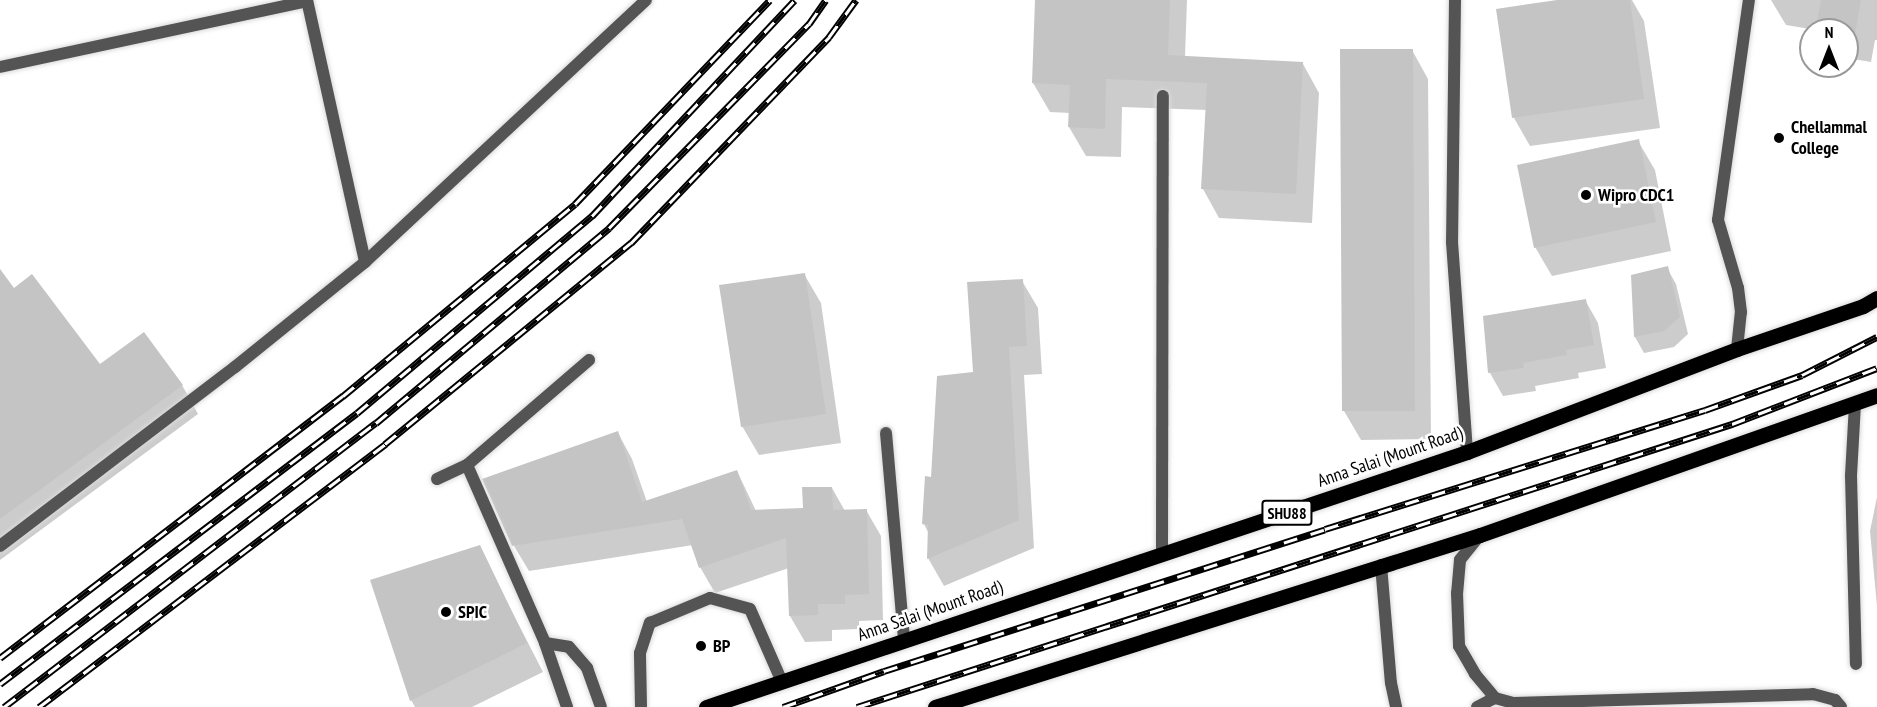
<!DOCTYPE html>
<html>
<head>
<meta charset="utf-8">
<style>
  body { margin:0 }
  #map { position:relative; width:1877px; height:707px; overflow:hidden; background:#fff; font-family:"PT Sans Narrow",sans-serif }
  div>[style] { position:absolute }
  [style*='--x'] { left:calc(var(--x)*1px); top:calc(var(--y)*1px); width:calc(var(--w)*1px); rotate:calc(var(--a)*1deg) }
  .shadow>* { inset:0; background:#0003 }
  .building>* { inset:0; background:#c4c4c4 }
  .roads { filter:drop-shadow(0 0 2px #dbdbdb) drop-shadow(0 0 2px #dbdbdb) }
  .lane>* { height:12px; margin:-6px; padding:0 6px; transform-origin:6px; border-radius:6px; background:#545454 }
  .street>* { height:12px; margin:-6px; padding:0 6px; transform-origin:6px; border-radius:6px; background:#545454 }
  .primary>* { height:15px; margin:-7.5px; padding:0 7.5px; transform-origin:7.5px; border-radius:7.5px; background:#000 }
  .rail>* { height:7px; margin-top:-3.5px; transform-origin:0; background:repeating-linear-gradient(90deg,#fff 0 14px,#000 0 28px); box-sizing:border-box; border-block:2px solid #000 }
  .dots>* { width:16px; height:16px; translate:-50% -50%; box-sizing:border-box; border:3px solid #fff; border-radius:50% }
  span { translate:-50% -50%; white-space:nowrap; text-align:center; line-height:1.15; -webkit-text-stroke:5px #fff; paint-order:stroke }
  .shield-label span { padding:2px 4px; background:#fff; border:2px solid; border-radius:4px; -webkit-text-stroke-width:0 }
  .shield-label { font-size:16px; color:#000; font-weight:700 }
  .poi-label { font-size:18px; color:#000; font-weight:700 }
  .left { translate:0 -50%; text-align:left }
  .street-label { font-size:18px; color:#000 }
  .north { position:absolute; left:1799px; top:18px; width:60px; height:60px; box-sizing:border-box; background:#fff; border:2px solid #999; border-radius:50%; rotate:0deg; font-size:16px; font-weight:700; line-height:24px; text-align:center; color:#000 }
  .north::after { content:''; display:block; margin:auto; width:21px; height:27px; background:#000; clip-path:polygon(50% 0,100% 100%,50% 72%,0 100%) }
</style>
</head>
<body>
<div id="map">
  <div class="shadow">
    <div style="clip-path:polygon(1036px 0,1187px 0,1185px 57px,1303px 64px,1319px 93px,1312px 223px,1219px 218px,1203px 189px,1207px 110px,1122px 107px,1121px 157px,1086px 156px,1069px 127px,1070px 113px,1050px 112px,1033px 83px)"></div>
    <div style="clip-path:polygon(1568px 0,1632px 0,1644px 21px,1660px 128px,1530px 146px,1514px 118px)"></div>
    <div style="clip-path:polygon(1771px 0,1877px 0,1877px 40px,1875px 40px,1871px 62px,1847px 58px,1847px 30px,1816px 30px,1786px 25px)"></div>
    <div style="clip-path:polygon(1412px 50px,1428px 79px,1431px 439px,1361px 440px,1344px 411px)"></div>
    <div style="clip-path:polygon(1638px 141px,1655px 170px,1671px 251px,1552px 276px,1535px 247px)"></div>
    <div style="clip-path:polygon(1667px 268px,1676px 284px,1688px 334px,1674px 347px,1644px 353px,1635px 337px,1633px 276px)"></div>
    <div style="clip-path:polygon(0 271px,14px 290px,99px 366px,182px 385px,198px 414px,0 560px)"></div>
    <div style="clip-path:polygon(804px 274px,821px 303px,841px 443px,759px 455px,742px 426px)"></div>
    <div style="clip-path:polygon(1022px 281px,1038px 308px,1042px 374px,1024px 375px,1034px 548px,944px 586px,928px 558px,929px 534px,924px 524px,933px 479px,974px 373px)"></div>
    <div style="clip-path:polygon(1585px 300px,1598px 323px,1606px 368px,1578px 373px,1579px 378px,1535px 386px,1536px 391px,1503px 396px,1490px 373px,1485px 317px)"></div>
    <div style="clip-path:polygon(618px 433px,632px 459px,647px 502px,737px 471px,756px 511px,804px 510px,832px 488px,845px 511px,866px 510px,881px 536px,883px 620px,859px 621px,859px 629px,832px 630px,832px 641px,805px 642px,790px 616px,789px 568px,715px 593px,700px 567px,693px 545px,529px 571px,514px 546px)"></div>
    <div style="clip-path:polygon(1877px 497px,1877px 606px,1870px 531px)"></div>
    <div style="clip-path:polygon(479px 547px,543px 672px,472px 707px,415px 707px,411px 700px)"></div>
  </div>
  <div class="building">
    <div style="clip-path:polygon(1035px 0,1170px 0,1168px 55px,1303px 62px,1296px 194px,1201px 189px,1207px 83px,1106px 79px,1105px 129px,1068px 127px,1070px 85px,1032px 83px)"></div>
    <div style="clip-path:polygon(1557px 0,1630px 0,1644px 99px,1512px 118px,1496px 9px)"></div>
    <div style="clip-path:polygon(1821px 0,1861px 0,1855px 34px,1847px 33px,1847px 30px,1816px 27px)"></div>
    <div style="clip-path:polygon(1340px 49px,1413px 49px,1415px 411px,1342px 411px)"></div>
    <div style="clip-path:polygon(1639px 139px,1656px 222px,1534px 248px,1517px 165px)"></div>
    <div style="clip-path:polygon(1668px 266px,1680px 317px,1664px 331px,1634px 337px,1631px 275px)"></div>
    <div style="clip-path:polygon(0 269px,14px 288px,32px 274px,100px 364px,144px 332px,183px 385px,0 519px)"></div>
    <div style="clip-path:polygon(805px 273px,826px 414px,741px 427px,719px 285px)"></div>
    <div style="clip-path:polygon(1023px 279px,1027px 346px,1009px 347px,1019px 520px,927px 559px,928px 525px,922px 524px,925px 476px,931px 477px,937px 376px,973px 372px,967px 282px)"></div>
    <div style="clip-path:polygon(1586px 299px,1594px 345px,1566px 350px,1567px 355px,1523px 363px,1524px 368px,1488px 373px,1483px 316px)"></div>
    <div style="clip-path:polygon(618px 431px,642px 502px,737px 470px,751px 510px,803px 508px,802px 487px,832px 487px,833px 510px,867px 509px,869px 594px,845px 595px,845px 604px,818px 604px,818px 615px,789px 616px,786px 538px,699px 568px,682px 519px,512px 546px,482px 479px)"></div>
    <div style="clip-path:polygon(480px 545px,527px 643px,410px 701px,370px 580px)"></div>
  </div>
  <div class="roads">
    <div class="lane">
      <div style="--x:307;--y:0;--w:268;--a:77.5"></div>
      <div style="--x:1455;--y:0;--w:242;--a:90.7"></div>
      <div style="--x:1452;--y:242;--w:211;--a:85.9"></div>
      <div style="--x:0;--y:67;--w:314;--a:-12.1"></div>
      <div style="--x:1737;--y:349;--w:37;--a:-84"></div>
      <div style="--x:1741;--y:312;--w:24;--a:-97"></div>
      <div style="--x:1738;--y:288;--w:71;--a:-106.4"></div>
      <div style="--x:1718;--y:220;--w:222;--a:-82"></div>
      <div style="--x:235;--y:367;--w:167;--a:-38.9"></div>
      <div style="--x:365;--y:262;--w:384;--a:-43"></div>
      <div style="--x:1855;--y:404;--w:72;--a:93.2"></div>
      <div style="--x:1851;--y:476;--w:188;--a:88.5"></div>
      <div style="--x:886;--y:433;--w:208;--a:85"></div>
      <div style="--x:467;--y:465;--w:194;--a:66.3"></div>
      <div style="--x:545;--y:643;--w:68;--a:71"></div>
      <div style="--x:437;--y:479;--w:33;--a:-25"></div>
      <div style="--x:467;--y:465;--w:161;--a:-40.7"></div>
      <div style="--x:1480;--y:535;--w:32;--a:129"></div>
      <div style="--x:1460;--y:560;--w:33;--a:95"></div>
      <div style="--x:1457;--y:593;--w:53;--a:87.8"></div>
      <div style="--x:1459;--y:646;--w:32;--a:60"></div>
      <div style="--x:1475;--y:674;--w:31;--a:50"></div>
      <div style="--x:1495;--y:698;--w:20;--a:15"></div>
      <div style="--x:1514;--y:703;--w:299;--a:-1.7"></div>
      <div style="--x:1813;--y:694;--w:23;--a:15"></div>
      <div style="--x:1835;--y:700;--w:9;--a:49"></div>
      <div style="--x:1162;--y:555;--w:459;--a:-89.9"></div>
      <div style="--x:1381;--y:565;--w:118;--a:85.2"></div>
      <div style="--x:1391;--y:683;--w:25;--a:78"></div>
      <div style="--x:545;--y:643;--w:24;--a:9"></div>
      <div style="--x:569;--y:647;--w:28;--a:49"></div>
      <div style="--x:587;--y:668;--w:41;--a:70.3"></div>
      <div style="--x:641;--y:707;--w:54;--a:-91.1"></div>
      <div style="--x:640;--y:653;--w:32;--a:-72"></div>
      <div style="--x:650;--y:623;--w:65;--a:-22.6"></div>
      <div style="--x:710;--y:598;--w:41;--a:15.4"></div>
      <div style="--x:750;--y:609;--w:80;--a:66.3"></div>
      <div style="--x:1477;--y:707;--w:20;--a:-27"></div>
    </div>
    <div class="street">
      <div style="--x:0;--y:546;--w:295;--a:-37.3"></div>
    </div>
    <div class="primary">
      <div style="--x:706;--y:707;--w:803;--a:-18.53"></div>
      <div style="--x:1467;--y:452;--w:289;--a:-20.9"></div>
      <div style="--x:1737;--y:349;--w:133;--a:-18.8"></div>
      <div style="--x:1863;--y:306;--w:16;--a:-30"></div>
      <div style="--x:935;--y:707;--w:571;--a:-17.52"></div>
      <div style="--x:1480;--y:535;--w:421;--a:-19.4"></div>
    </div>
  </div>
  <div class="rail">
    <div style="--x:0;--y:658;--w:432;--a:-37.4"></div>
    <div style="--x:343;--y:396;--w:301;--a:-39.6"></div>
    <div style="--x:575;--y:204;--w:282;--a:-46.3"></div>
    <div style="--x:0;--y:684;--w:448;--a:-37.2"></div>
    <div style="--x:357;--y:413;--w:307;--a:-40"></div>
    <div style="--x:592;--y:216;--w:296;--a:-46.8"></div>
    <div style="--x:4;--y:707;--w:468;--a:-37.4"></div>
    <div style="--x:376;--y:423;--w:304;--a:-39.9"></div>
    <div style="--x:609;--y:228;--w:286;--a:-45.6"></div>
    <div style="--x:809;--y:24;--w:29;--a:-55"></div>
    <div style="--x:39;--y:707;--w:435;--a:-37.2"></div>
    <div style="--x:385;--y:444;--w:318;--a:-39.3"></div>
    <div style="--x:631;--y:243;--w:286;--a:-46.1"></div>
    <div style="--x:829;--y:37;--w:46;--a:-53.9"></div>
    <div style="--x:783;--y:707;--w:107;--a:-19.6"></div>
    <div style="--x:884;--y:671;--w:463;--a:-17.8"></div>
    <div style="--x:1325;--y:529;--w:398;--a:-17.4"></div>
    <div style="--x:1705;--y:410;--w:103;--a:-19.8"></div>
    <div style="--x:1802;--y:375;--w:84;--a:-26.9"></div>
    <div style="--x:857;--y:707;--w:920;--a:-17.92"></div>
    <div style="--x:1732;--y:424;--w:155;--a:-21.1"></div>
  </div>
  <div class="dots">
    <div style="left:1779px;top:138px;background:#000"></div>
    <div style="left:1586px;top:195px;background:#000"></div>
    <div style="left:446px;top:612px;background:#000"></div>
    <div style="left:701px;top:646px;background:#000"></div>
  </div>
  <div class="shield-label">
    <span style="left:1287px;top:513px">SHU88</span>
  </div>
  <div class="poi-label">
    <span class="left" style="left:1791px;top:138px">Chellammal<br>College</span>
    <span class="left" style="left:1598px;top:195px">Wipro CDC1</span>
    <span class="left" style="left:458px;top:612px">SPIC</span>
    <span class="left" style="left:713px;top:646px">BP</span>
  </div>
  <div class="street-label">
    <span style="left:1390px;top:457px;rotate:-19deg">Anna Salai (Mount Road)</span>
    <span style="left:930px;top:611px;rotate:-19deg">Anna Salai (Mount Road)</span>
  </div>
  <div class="north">N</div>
</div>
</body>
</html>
